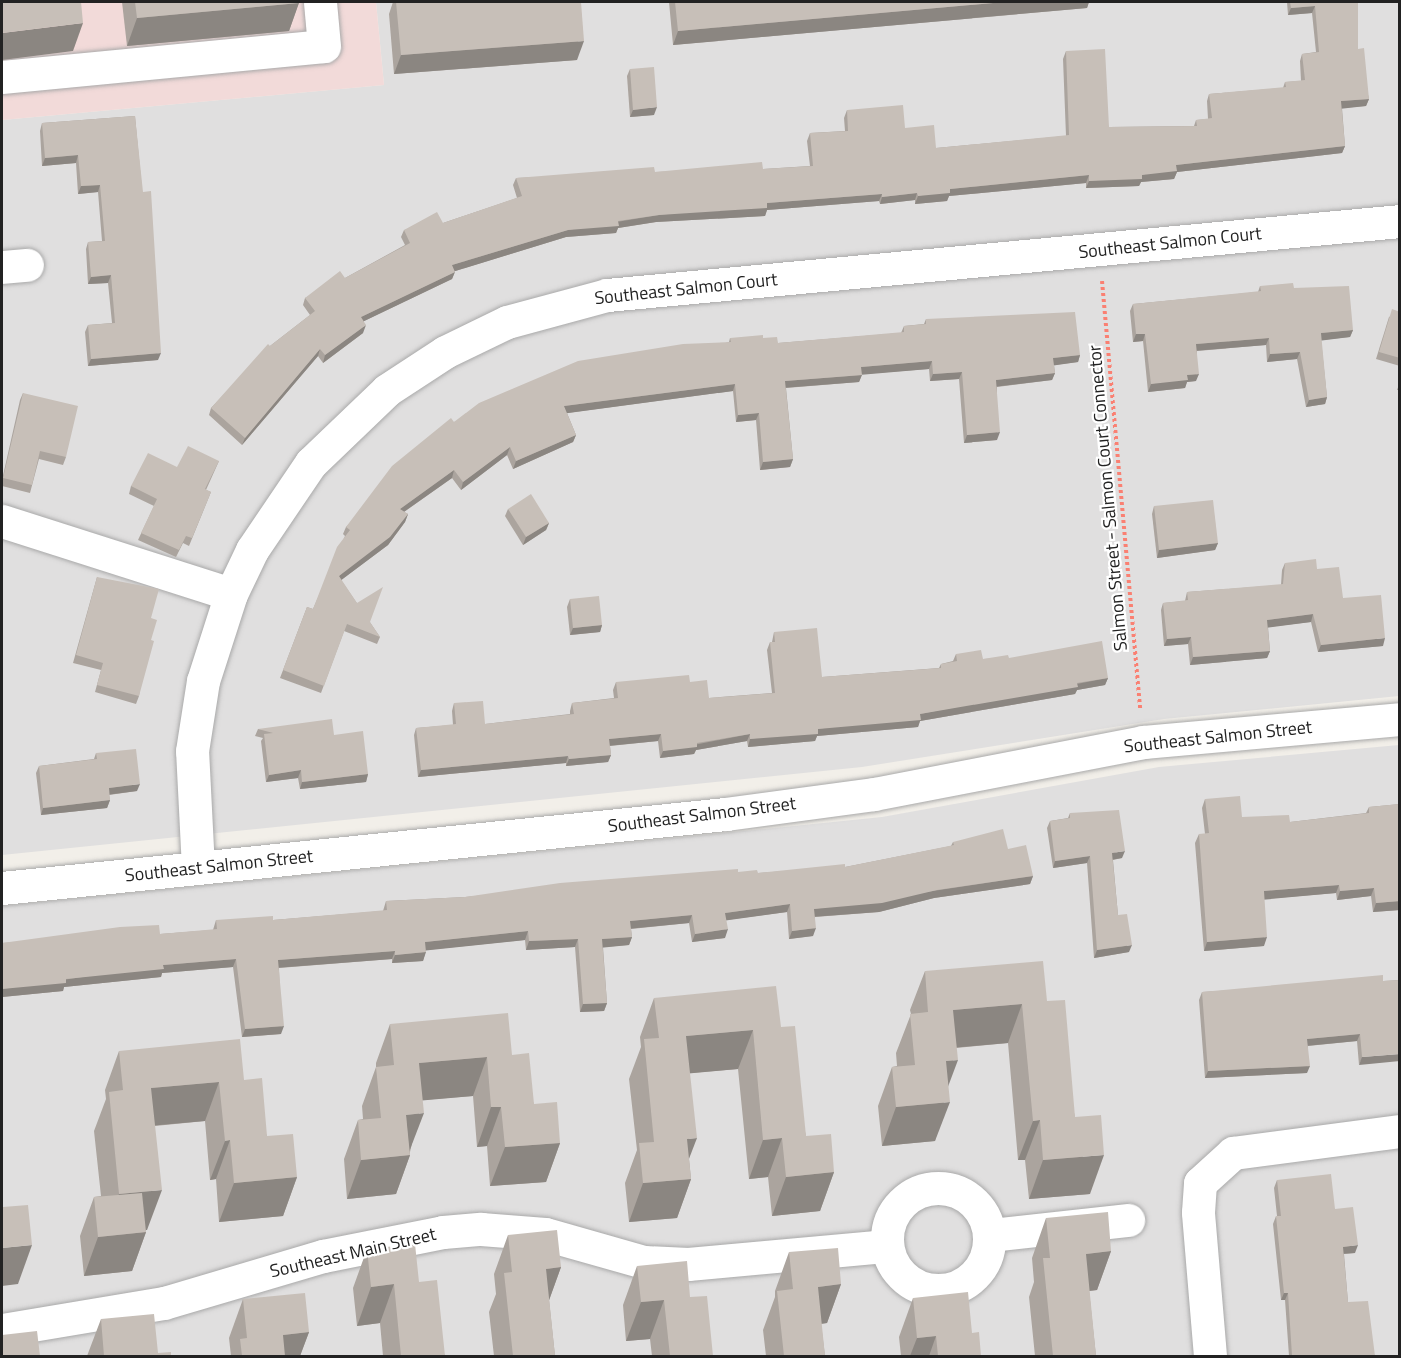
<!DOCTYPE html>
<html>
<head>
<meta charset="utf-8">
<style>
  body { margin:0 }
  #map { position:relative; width:1401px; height:1358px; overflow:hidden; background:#f2efe9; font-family:"Titillium Web",sans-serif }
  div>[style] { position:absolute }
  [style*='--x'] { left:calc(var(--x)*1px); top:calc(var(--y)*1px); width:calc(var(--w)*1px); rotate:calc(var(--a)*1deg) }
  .residential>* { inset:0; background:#e0dfdf }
  .commercial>* { inset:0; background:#f2dad9 }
  .path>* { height:4px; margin-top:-2px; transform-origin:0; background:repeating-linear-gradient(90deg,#fa8072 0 3px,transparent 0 6px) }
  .roads { filter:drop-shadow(0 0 2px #a9a9a9) drop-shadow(0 0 2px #a9a9a9) }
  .minor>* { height:33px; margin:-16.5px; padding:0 16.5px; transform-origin:16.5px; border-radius:16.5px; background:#fff }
  .minor>.ring { margin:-16.5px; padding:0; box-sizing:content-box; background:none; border:33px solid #fff; border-radius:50% }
  .wall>* { inset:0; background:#aba49e }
  .shaded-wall>* { inset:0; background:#8b8681 }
  .building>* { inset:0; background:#c7bfb8 }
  span { translate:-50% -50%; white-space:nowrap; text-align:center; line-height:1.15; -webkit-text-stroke:4.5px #fff; paint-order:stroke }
  .street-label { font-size:18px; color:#222 }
  .frame { position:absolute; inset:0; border:3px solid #222; pointer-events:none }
</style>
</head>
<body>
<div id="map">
  <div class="residential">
    <div style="clip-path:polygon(376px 2px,1399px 2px,1399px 696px,1164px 719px,862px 767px,2px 855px,2px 120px,384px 85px)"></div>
    <div style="clip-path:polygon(1399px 745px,1399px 1356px,2px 1356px,2px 906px,882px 817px,1159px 767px)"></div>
  </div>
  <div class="commercial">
    <div style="clip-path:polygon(2px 2px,376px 2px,384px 85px,2px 120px)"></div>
  </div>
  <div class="path">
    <div style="--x:1102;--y:281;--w:431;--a:84.9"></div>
  </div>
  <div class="roads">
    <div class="minor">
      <div style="--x:2;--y:77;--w:323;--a:-5.5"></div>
      <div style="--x:324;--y:46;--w:44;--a:-95.2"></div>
      <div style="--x:2;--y:267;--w:25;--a:-5"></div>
      <div style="--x:2;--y:521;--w:240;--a:17.7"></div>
      <div style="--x:198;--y:868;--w:117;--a:-92.9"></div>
      <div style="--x:192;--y:751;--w:71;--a:-81.1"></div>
      <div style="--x:203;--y:681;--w:91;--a:-72.2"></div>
      <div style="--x:231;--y:594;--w:49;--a:-64.5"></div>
      <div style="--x:252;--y:550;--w:105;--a:-55.9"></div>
      <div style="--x:311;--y:463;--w:105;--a:-43.8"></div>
      <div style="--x:387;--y:390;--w:69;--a:-33.2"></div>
      <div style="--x:445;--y:352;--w:69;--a:-25.8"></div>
      <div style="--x:507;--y:322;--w:104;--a:-15.1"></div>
      <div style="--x:607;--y:295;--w:796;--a:-5.33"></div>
      <div style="--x:2;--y:888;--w:728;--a:-5.84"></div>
      <div style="--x:726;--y:814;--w:149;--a:-7.7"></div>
      <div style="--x:874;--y:794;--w:274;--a:-10.9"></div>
      <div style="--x:1143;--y:742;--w:258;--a:-5.1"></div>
      <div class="ring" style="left:887px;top:1188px;width:69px;height:69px"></div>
      <div style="--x:990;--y:1235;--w:139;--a:-6.2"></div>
      <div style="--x:2;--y:1330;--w:164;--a:-9.5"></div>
      <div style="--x:164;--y:1303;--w:166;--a:-16.5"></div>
      <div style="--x:323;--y:1256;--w:122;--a:-11.3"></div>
      <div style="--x:443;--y:1232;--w:38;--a:-5"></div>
      <div style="--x:481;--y:1229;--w:64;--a:4.5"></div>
      <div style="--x:545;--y:1234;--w:103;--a:15.8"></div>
      <div style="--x:644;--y:1262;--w:44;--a:2.6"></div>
      <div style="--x:688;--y:1264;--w:200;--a:-5.2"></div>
      <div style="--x:1210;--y:1356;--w:144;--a:-94.8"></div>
      <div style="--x:1198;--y:1212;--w:29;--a:-86"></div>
      <div style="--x:1200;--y:1183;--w:45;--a:-42.3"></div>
      <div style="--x:1233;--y:1153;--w:168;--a:-7.5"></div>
    </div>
  </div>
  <div class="wall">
    <div style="clip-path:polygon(122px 2px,299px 2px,289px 31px,127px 46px)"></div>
    <div style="clip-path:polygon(393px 2px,581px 2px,577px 60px,394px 74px,389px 14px)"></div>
    <div style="clip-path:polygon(669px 2px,1089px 2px,1087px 8px,673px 45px)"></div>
    <div style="clip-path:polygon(1287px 2px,1358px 2px,1358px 49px,1369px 99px,1366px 106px,1342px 108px,1345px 146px,1342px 153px,1177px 172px,1174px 179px,1141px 182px,1139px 186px,1086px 188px,1086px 183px,949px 196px,947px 201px,915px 204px,915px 200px,880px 204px,879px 201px,767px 210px,765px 216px,656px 222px,618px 228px,616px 233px,566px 237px,455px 271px,452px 279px,364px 321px,363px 333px,323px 363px,318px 356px,242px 445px,209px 415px,211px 408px,270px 346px,310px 315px,303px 305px,305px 298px,345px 278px,405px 245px,401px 237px,404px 230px,443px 223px,517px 198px,513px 185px,516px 178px,655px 172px,763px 169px,810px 166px,807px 141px,810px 133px,845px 131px,844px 118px,847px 110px,905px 128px,936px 148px,1066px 136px,1063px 59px,1066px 51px,1109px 127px,1194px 126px,1196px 120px,1208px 119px,1207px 101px,1209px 94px,1283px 88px,1285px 82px,1301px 81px,1300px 61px,1302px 54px,1316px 52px,1312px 13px,1288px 15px)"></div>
    <div style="clip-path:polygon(630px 69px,654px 115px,630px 117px,627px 76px)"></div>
    <div style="clip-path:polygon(135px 116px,158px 360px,88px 366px,85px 332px,88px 325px,112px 323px,108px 283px,88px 284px,86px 249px,88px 242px,102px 241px,98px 192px,78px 194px,76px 163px,42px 166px,40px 131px,42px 123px)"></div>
    <div style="clip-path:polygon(1260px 286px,1294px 288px,1353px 330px,1350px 337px,1321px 340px,1327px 397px,1325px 404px,1306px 407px,1297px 359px,1267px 362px,1266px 345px,1197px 351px,1196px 381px,1187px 382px,1185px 388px,1148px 392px,1143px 341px,1133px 342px,1130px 311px,1133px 304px,1258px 292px)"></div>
    <div style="clip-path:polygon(1400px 312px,1400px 366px,1376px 359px,1389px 317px)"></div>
    <div style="clip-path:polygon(926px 319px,1080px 355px,1078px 362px,1054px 365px,1055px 373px,1052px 380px,997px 387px,997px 440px,964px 443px,959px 379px,930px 381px,929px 369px,862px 374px,859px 382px,786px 388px,793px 459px,790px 467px,760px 470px,756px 420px,736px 422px,733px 391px,567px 413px,576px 435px,573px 442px,513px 469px,507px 455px,461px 490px,452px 478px,404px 512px,408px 514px,405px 522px,388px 545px,341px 580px,380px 637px,377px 644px,344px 631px,321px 693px,280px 678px,307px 607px,313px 609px,345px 536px,343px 534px,346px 527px,454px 422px,729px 342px,730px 338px,763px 338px,778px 343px,901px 333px,904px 326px,924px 324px)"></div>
    <div style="clip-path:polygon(1400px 382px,1400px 390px,1397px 390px)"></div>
    <div style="clip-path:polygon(23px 393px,66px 457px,63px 465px,39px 459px,30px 493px,2px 486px,2px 480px,20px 400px)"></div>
    <div style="clip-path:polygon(219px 461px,206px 490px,211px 492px,189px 546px,183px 543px,176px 557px,138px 540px,154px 506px,129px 494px,131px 486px,177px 467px)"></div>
    <div style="clip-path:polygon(1154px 506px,1218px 543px,1215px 550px,1157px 558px,1152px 514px)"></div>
    <div style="clip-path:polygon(508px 509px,549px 523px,546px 530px,523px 545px,505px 516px)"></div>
    <div style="clip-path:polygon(1285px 563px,1317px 569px,1343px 598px,1383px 646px,1318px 652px,1311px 622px,1268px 627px,1270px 651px,1267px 658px,1190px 665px,1188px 644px,1164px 646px,1161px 610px,1163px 603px,1185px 601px,1187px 592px,1281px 585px,1282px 570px)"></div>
    <div style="clip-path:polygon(97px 577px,151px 618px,139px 696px,136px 704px,95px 692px,101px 670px,73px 663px)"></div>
    <div style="clip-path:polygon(570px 599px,602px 625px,600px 632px,570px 635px,567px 607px)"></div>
    <div style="clip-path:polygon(774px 632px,822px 677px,939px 668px,941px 664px,953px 661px,956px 654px,983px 659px,1009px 658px,1108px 678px,1105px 685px,1077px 690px,1075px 694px,920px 721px,918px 727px,817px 736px,815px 741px,748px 747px,747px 741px,696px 750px,694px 754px,660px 758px,658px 741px,610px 746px,611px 755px,608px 762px,566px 766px,566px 763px,418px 777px,414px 735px,416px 728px,453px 725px,452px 711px,454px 703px,485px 724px,570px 714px,570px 711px,572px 703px,614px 698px,613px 690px,616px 682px,690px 682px,709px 698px,772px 693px,767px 650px,770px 642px,772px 642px)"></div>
    <div style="clip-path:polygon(258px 729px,334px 735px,368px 774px,366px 782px,300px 789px,298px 778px,266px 782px,261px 741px,263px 738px,255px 736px)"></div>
    <div style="clip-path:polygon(96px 753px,137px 791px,109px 795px,110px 800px,107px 808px,41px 815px,36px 773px,39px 766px,94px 759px)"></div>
    <div style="clip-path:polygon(1205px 799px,1242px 817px,1290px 822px,1366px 813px,1369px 807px,1400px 804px,1400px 910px,1373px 912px,1371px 896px,1337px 900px,1336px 893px,1264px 899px,1264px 946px,1204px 951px,1195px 843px,1199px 834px,1205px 834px,1202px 808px)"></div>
    <div style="clip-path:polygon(1070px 813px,1122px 858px,1113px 860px,1118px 915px,1129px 952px,1094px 958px,1087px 863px,1053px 868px,1047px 828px,1050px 821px,1068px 818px)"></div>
    <div style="clip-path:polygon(953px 842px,1008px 849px,1033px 876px,1030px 884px,934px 898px,879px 912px,815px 917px,813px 936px,789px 939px,787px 912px,726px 920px,725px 938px,692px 942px,689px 923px,631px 929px,632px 937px,629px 945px,603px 947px,607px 1003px,604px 1011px,580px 1012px,575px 947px,526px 950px,525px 940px,426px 950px,423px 961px,392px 963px,392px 959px,279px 968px,281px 1034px,242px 1037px,233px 967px,162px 973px,161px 977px,64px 987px,63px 991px,2px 997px,2px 943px,160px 934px,213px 930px,216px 920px,273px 920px,383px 911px,386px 901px,465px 897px,738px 872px,758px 873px,845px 867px,951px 846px)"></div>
    <div style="clip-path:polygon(925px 971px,1047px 1001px,1075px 1117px,1090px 1194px,1029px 1199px,1025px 1160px,1018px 1160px,1008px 1043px,956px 1048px,935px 1141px,882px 1146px,878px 1106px,892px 1067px,897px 1066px,896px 1053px,911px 1014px,910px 1010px)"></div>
    <div style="clip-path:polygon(1400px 980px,1359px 1065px,1357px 1041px,1308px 1046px,1307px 1073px,1205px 1078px,1199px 1000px,1202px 992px)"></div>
    <div style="clip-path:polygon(654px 998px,781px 1027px,806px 1136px,834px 1172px,820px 1211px,772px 1216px,768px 1177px,749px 1179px,738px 1069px,690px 1073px,689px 1159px,691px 1179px,677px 1218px,629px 1222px,625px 1183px,637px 1150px,629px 1079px,641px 1047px,640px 1037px)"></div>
    <div style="clip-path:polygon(390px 1024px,512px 1055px,534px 1104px,560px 1143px,546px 1182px,490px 1186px,487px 1146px,477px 1147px,473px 1096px,422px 1100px,410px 1152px,410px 1155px,396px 1194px,347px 1199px,344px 1159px,358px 1120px,363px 1119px,362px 1106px,376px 1067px,376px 1063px)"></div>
    <div style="clip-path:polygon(119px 1051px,244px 1080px,267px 1136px,297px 1177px,283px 1216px,219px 1222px,216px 1179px,210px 1180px,205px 1121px,155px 1126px,147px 1230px,146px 1230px,146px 1232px,132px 1271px,84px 1276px,80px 1236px,94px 1197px,101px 1196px,94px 1131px,106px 1099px,105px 1090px)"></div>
    <div style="clip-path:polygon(1277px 1180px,1335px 1209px,1355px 1253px,1344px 1254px,1348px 1302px,1375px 1356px,1289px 1356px,1285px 1300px,1281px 1300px,1273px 1224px,1276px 1216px,1277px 1216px,1274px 1188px)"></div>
    <div style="clip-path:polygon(1046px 1218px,1111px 1251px,1097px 1290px,1089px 1291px,1096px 1356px,1035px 1356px,1029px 1297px,1034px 1282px,1032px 1258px)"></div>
    <div style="clip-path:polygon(508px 1235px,561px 1267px,549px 1300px,555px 1356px,494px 1356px,489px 1312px,496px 1294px,494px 1274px)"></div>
    <div style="clip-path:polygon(367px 1249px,419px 1282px,445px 1356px,383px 1356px,380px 1323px,357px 1326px,353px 1288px)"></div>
    <div style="clip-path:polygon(789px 1252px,841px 1284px,827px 1323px,821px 1324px,825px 1356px,766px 1356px,763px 1330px,775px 1297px,775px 1291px)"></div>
    <div style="clip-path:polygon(637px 1266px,713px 1356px,652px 1356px,650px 1339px,626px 1341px,623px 1305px)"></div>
    <div style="clip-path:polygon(913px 1298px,981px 1356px,901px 1356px,899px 1337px)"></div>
    <div style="clip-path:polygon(243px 1299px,309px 1332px,300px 1356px,231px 1356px,229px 1338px)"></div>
    <div style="clip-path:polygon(101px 1319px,158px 1353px,171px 1356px,87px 1356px)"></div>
  </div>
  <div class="shaded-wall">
    <div style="clip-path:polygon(1004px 2px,1089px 2px,1087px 8px,673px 45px,678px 31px)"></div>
    <div style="clip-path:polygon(299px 3px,289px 31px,127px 46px,137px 18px)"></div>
    <div style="clip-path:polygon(1315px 6px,1312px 13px,1288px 15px,1291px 8px)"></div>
    <div style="clip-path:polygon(83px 23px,73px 51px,2px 60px,2px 33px)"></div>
    <div style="clip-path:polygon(584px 41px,577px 60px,394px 74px,401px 55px)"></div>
    <div style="clip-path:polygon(1369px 99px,1366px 106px,1339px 109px,1341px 101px)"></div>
    <div style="clip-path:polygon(657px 107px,654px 115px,630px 117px,633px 110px)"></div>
    <div style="clip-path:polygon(1345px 146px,1342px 153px,1177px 172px,1174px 179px,1141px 182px,1139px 186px,1086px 188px,1089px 181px,1142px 175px,1176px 165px)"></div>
    <div style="clip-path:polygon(78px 155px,76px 163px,42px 166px,45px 158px)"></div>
    <div style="clip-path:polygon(1089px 175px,1086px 183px,949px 196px,947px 201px,915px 204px,918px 196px,950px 189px)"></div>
    <div style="clip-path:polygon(100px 185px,98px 192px,78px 194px,81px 186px)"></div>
    <div style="clip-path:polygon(917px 193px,915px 200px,880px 204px,882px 197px)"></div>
    <div style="clip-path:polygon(882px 194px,879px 201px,767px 210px,765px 216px,656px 222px,618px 228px,616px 233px,566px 237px,449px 273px,452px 265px,568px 230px,659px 215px,767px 203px)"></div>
    <div style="clip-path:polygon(455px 272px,452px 279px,358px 324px,361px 317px)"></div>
    <div style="clip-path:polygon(111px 275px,108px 283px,88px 284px,91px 277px)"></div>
    <div style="clip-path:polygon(366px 325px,363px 333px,323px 363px,325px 355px)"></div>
    <div style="clip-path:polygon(1353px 330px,1350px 337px,1318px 341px,1321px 333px)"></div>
    <div style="clip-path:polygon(1136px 334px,1145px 334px,1143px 341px,1133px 342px)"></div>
    <div style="clip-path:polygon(1269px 338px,1266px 345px,1193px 351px,1196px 344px)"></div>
    <div style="clip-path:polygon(320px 349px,318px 356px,242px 445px,245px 438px)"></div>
    <div style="clip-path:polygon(1300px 352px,1297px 359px,1267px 362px,1270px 354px)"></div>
    <div style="clip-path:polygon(161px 353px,158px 360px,88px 366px,91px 359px)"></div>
    <div style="clip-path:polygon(1080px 355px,1078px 362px,1050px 366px,1053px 358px)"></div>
    <div style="clip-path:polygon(932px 361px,929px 369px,859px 375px,861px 367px)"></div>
    <div style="clip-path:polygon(962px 372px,959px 379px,930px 381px,933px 374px)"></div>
    <div style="clip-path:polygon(1055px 373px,1052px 380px,993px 387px,996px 380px)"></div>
    <div style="clip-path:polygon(1199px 374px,1196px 381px,1187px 382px,1185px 388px,1148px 392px,1151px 384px,1187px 375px)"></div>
    <div style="clip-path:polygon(862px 375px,859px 382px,782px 388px,785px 381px)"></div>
    <div style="clip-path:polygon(735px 384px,733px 391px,561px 414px,564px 406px)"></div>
    <div style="clip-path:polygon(1327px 397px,1325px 404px,1306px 407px,1309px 400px)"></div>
    <div style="clip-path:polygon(759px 413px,756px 420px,736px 422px,738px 415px)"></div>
    <div style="clip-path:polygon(1000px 432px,997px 440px,964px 443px,967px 435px)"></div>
    <div style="clip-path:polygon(576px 435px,573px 442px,513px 469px,516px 461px)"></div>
    <div style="clip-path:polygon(510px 447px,507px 455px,461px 490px,463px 482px)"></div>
    <div style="clip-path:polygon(793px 459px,790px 467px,760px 470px,763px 462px)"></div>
    <div style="clip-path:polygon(454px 470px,452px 478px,398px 516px,400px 509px)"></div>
    <div style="clip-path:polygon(408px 514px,405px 522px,388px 545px,336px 584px,339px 576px)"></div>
    <div style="clip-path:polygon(549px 523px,546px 530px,523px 545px,526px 537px)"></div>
    <div style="clip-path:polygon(1218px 543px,1215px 550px,1157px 558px,1159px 550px)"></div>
    <div style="clip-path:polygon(1313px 614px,1311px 622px,1265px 628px,1267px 620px)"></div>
    <div style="clip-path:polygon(602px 625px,600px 632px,570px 635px,573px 628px)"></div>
    <div style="clip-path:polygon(1191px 637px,1188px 644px,1164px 646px,1167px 639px)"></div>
    <div style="clip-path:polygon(1385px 638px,1383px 646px,1318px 652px,1321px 645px)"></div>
    <div style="clip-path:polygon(1270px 651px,1267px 658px,1190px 665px,1193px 657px)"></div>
    <div style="clip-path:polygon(1108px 678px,1105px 685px,1077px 690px,1075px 694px,920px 721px,918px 727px,817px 736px,815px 741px,748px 747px,750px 739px,920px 714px)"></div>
    <div style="clip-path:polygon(661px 734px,658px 741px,607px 746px,609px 739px)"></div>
    <div style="clip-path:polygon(750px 734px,747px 741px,696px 750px,694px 754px,660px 758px,663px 751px)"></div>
    <div style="clip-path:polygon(611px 755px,608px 762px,566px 766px,569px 759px)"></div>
    <div style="clip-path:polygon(568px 756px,566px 763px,418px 777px,421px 770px)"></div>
    <div style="clip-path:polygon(301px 770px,298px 778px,266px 782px,269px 775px)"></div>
    <div style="clip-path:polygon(368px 774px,366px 782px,300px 789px,302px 782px)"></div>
    <div style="clip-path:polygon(140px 784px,137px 791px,106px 795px,109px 788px)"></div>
    <div style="clip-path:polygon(110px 800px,107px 808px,41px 815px,43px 808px)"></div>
    <div style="clip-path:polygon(1125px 851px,1122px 858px,1110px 860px,1112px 853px)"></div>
    <div style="clip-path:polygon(1090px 856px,1087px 863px,1053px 868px,1055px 861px)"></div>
    <div style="clip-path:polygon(1033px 876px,1030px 884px,934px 898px,879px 912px,811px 917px,814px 909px)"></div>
    <div style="clip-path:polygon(1339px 885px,1336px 893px,1260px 900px,1264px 891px)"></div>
    <div style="clip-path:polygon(1374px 888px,1371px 896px,1337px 900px,1340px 891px)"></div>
    <div style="clip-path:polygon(1400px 901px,1400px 910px,1373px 912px,1376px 903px)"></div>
    <div style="clip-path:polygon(790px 904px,787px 912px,722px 921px,725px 913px)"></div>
    <div style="clip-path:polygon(692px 915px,689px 923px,627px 929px,630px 921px)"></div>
    <div style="clip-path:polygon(816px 928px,813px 936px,789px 939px,792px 931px)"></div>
    <div style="clip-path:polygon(728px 929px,725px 938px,692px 942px,695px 934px)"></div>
    <div style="clip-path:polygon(528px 931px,525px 940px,421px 951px,425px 942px)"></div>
    <div style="clip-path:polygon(632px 937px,629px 945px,599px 948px,602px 939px)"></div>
    <div style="clip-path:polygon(1267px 937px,1264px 946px,1204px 951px,1207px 942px)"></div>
    <div style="clip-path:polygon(578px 939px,575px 947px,526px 950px,529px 941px)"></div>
    <div style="clip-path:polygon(1132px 945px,1129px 952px,1094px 958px,1097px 950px)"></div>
    <div style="clip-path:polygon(395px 951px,392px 959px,275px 968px,278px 960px)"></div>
    <div style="clip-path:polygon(426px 952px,423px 961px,392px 963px,395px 955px)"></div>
    <div style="clip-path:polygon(236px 959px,233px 967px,162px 973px,161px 977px,64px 987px,63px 991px,2px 997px,2px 989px,163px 965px)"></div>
    <div style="clip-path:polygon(607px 1003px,604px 1011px,580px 1012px,583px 1004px)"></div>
    <div style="clip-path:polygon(1022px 1004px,1008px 1043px,939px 1049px,953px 1010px)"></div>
    <div style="clip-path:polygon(284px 1026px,281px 1034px,242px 1037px,245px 1029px)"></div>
    <div style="clip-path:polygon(753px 1030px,738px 1069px,672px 1075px,686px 1036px)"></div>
    <div style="clip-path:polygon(1360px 1034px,1357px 1041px,1305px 1046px,1307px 1039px)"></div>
    <div style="clip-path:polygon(1400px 1054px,1400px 1061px,1359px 1065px,1362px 1057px)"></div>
    <div style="clip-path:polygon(487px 1057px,473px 1096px,405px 1102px,419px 1063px)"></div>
    <div style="clip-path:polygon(958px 1060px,943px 1100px,946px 1061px)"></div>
    <div style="clip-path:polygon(1310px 1066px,1307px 1073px,1205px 1078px,1208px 1071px)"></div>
    <div style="clip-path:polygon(219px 1082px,205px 1121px,137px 1127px,151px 1088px)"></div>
    <div style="clip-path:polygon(950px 1102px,935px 1141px,882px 1146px,896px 1107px)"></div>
    <div style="clip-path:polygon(491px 1107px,501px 1107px,487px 1146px,477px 1147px)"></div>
    <div style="clip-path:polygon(424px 1113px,409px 1152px,406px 1115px)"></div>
    <div style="clip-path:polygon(1040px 1120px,1025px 1160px,1018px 1160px,1033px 1121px)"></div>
    <div style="clip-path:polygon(697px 1138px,682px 1177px,687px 1139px)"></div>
    <div style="clip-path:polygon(782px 1138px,768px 1177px,749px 1179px,763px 1140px)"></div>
    <div style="clip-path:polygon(230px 1140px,216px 1179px,210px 1180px,225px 1141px)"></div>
    <div style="clip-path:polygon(560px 1143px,546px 1182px,490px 1186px,505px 1147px)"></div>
    <div style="clip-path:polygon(410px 1155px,396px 1194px,347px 1199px,361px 1160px)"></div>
    <div style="clip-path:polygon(1104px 1155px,1090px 1194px,1029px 1199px,1043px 1160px)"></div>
    <div style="clip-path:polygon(834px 1172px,820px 1211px,772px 1216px,786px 1177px)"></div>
    <div style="clip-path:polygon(297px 1177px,283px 1216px,219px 1222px,234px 1183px)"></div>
    <div style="clip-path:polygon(691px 1179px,677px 1218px,629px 1222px,643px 1183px)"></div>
    <div style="clip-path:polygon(162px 1190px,147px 1230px,105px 1233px,119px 1194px)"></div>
    <div style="clip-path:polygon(146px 1232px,132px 1271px,84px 1276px,98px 1237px)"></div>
    <div style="clip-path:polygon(32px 1245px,18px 1284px,2px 1286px,2px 1248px)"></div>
    <div style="clip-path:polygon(1358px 1245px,1355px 1253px,1340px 1254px,1343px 1247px)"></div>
    <div style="clip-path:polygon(1111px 1251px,1097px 1290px,1071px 1293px,1086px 1254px)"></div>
    <div style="clip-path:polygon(561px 1267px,547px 1306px,546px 1269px)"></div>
    <div style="clip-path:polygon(394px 1284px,380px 1323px,357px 1326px,371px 1287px)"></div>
    <div style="clip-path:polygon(841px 1284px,827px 1323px,803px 1326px,818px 1287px)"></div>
    <div style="clip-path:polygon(1284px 1293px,1288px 1293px,1285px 1300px,1281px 1300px)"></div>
    <div style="clip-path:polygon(664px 1300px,650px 1339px,626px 1341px,641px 1302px)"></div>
    <div style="clip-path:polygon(309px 1332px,300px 1356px,275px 1356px,283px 1335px)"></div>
    <div style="clip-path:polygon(936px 1336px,929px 1356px,910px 1356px,917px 1338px)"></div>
  </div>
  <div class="building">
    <div style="clip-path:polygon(2px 2px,81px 2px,83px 23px,2px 33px)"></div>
    <div style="clip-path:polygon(135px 2px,299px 2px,299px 3px,137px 18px)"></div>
    <div style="clip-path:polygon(396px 2px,581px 2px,584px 41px,401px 55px)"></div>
    <div style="clip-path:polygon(675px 2px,1004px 2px,678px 31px)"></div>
    <div style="clip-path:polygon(1290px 2px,1358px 2px,1358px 49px,1364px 48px,1369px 99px,1341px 101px,1345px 146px,1176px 165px,1177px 171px,1142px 175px,1142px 179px,1089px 181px,1089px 175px,950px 189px,950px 193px,918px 196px,917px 193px,882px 197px,882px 194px,767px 203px,767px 208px,659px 215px,618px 221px,619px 226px,568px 230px,452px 265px,455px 272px,361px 317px,366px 325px,325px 355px,320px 349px,245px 438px,211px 408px,268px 344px,270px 346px,315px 311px,305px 298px,340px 271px,345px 278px,410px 243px,404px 230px,437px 212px,443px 223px,522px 196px,516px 178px,654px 167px,655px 172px,762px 162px,763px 169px,813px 166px,810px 133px,848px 131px,847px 110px,903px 105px,905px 128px,934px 125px,936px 148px,1069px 135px,1066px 51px,1105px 49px,1109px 127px,1197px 126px,1196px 120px,1212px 118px,1209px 94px,1286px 87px,1285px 82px,1305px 80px,1302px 54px,1319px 52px,1315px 6px,1291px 8px)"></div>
    <div style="clip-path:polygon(654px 67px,657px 107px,633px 110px,630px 69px)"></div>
    <div style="clip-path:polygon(135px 116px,143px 192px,151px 191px,161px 353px,91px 359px,88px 325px,115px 323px,111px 275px,91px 277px,88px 242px,105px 241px,100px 185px,81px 186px,78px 155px,45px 158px,42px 123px)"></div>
    <div style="clip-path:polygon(1293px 283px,1294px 288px,1349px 286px,1353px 330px,1321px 333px,1327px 397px,1309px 400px,1300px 352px,1270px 354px,1269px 338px,1196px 344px,1199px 374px,1187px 375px,1188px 380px,1151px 384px,1145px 334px,1136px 334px,1133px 304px,1261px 291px,1260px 286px)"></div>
    <div style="clip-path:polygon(1392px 309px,1400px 312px,1400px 358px,1379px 352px)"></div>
    <div style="clip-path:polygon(1075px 312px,1080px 355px,1053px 358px,1055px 373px,996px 380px,1000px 432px,967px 435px,962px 372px,933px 374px,932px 361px,861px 367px,862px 375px,785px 381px,793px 459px,763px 462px,759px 413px,738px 415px,735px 384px,564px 406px,576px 435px,516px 461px,510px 447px,463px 482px,454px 470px,400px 509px,408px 514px,390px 537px,339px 576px,357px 603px,383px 587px,370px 622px,380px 637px,347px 624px,324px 686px,283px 670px,307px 607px,313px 609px,337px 547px,350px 530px,346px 527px,392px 466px,451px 418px,454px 422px,479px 403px,578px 361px,683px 344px,731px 342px,730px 338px,763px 335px,763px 338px,777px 337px,778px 343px,904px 332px,904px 326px,926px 324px,926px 319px)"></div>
    <div style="clip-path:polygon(23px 393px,78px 406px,66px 457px,40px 451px,32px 485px,3px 478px)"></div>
    <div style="clip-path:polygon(188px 446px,219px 461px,205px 489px,211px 492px,192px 538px,186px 536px,179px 550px,141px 533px,157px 499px,131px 486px,148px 453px,177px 467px)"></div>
    <div style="clip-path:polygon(531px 494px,549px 523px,526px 537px,508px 509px)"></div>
    <div style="clip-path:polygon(1213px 500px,1218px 543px,1159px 550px,1154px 506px)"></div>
    <div style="clip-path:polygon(1316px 559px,1317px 569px,1339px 567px,1343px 598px,1381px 595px,1385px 638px,1321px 645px,1313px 614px,1267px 620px,1270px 651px,1193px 657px,1191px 637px,1167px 639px,1163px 603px,1188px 600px,1187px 592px,1283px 584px,1285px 563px)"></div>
    <div style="clip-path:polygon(97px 577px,159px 589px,151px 618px,157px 620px,151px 640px,154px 641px,139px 696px,97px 685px,103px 663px,76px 655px)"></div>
    <div style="clip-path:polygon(599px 596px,602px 625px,573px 628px,570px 599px)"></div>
    <div style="clip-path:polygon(817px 628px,822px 677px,941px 668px,941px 664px,957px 661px,956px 654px,981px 650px,983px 659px,1008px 655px,1009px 658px,1102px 641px,1108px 678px,1077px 683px,1078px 687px,920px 714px,921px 720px,818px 729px,818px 734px,750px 739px,750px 734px,697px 743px,697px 747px,663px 751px,661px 734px,609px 739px,611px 755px,569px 759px,568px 756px,421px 770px,416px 728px,456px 724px,454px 703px,483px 701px,485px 724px,574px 714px,572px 703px,618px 698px,616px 682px,689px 675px,690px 682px,707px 680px,709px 698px,775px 693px,770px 642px,775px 642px,774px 632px)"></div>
    <div style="clip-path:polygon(332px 719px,334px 735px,363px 731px,368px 774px,302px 782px,301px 770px,269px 775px,264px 734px,273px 733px,258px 729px)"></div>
    <div style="clip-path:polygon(136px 749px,140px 784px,109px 788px,110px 800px,43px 808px,39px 766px,97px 759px,96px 753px)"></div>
    <div style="clip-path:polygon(1240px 796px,1242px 817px,1289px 815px,1290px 822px,1369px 813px,1369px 807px,1400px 804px,1400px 901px,1376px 903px,1374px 888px,1340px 891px,1339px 885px,1264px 891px,1267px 937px,1207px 942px,1199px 834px,1209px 833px,1205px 799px)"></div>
    <div style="clip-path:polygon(1119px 810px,1125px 851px,1112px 853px,1118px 915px,1127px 914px,1132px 945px,1097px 950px,1090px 856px,1055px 861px,1050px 821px,1070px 818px,1070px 813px)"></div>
    <div style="clip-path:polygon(1003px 829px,1008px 849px,1026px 845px,1033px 876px,937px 890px,882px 903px,814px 909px,816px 928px,792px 931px,790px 904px,725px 913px,728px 929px,695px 934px,692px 915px,630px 921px,632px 937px,602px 939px,607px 1003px,583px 1004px,578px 939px,529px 941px,528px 931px,425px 942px,426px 952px,395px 955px,395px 951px,278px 960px,284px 1026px,245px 1029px,236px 959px,163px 965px,164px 969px,66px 979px,66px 983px,2px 989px,2px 943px,120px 927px,159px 925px,160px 934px,217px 929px,216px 920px,273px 916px,273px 920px,387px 910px,386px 901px,465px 897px,560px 883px,738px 869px,738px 872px,757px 870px,758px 873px,845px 864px,845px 867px,954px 845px,953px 842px)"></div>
    <div style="clip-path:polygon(1043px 961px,1047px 1001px,1065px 1000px,1075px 1117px,1101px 1115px,1104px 1155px,1043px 1160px,1040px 1120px,1033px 1121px,1022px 1004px,953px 1010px,958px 1060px,946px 1061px,950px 1102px,896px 1107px,892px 1067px,915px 1065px,910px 1014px,928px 1012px,925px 971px)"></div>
    <div style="clip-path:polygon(1383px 975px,1383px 981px,1400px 980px,1400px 1054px,1362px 1057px,1360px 1034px,1307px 1039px,1310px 1066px,1208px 1071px,1202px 992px)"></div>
    <div style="clip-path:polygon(776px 986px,781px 1027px,795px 1026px,806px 1136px,831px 1134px,834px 1172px,786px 1177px,782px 1138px,763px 1140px,753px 1030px,686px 1036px,697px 1138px,687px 1139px,691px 1179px,643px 1183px,639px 1143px,654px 1142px,644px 1039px,659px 1038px,654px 998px)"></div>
    <div style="clip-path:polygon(508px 1013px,512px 1055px,529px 1053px,534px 1104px,557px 1102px,560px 1143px,505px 1147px,501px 1107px,491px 1107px,487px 1057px,419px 1063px,424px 1113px,406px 1115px,410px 1155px,361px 1160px,358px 1120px,381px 1118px,376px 1067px,394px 1065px,390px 1024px)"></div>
    <div style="clip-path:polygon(240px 1039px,244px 1080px,262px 1078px,267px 1136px,293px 1134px,297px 1177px,234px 1183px,230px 1140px,225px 1141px,219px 1082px,151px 1088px,162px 1190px,119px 1194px,109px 1092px,123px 1090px,119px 1051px)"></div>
    <div style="clip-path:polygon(1331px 1174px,1335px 1209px,1353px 1207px,1358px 1245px,1343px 1247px,1348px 1302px,1368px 1301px,1375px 1356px,1292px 1356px,1288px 1293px,1284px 1293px,1276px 1216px,1281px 1216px,1277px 1180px)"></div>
    <div style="clip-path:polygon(2px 1190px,3px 1207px,28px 1205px,32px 1245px,2px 1248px)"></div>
    <div style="clip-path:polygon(142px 1193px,146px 1232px,98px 1237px,94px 1197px)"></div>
    <div style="clip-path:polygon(1108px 1212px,1111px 1251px,1086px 1254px,1096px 1356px,1053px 1356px,1043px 1258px,1050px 1258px,1046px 1218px)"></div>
    <div style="clip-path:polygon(557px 1230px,561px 1267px,546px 1269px,555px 1356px,513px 1356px,504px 1273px,512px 1272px,508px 1235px)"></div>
    <div style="clip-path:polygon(415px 1244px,419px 1282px,437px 1280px,445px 1356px,401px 1356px,394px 1284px,371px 1287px,367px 1249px)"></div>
    <div style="clip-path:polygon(838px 1248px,841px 1284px,818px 1287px,825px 1356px,784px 1356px,777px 1291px,793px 1289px,789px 1252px)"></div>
    <div style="clip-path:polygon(687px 1261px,690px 1297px,707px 1296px,713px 1356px,670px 1356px,664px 1300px,641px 1302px,637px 1266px)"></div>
    <div style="clip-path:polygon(968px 1292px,972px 1333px,979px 1332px,981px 1356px,938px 1356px,936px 1336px,917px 1338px,913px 1298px)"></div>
    <div style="clip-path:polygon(305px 1293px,309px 1332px,283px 1335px,285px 1356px,242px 1356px,240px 1339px,247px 1338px,243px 1299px)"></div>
    <div style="clip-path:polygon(154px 1314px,158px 1353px,171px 1352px,171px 1356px,104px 1356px,101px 1319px)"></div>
    <div style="clip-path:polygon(37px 1331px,40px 1356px,2px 1356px,2px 1335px)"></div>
  </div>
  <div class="street-label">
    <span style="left:1170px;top:243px;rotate:-6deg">Southeast Salmon Court</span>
    <span style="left:686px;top:289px;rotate:-6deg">Southeast Salmon Court</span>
    <span style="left:1108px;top:498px;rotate:-95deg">Salmon Street - Salmon Court Connector</span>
    <span style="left:1218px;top:737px;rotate:-6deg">Southeast Salmon Street</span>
    <span style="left:702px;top:815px;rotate:-7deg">Southeast Salmon Street</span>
    <span style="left:219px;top:866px;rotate:-6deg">Southeast Salmon Street</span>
    <span style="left:353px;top:1253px;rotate:-13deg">Southeast Main Street</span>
  </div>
  <div class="frame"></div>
</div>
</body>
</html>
